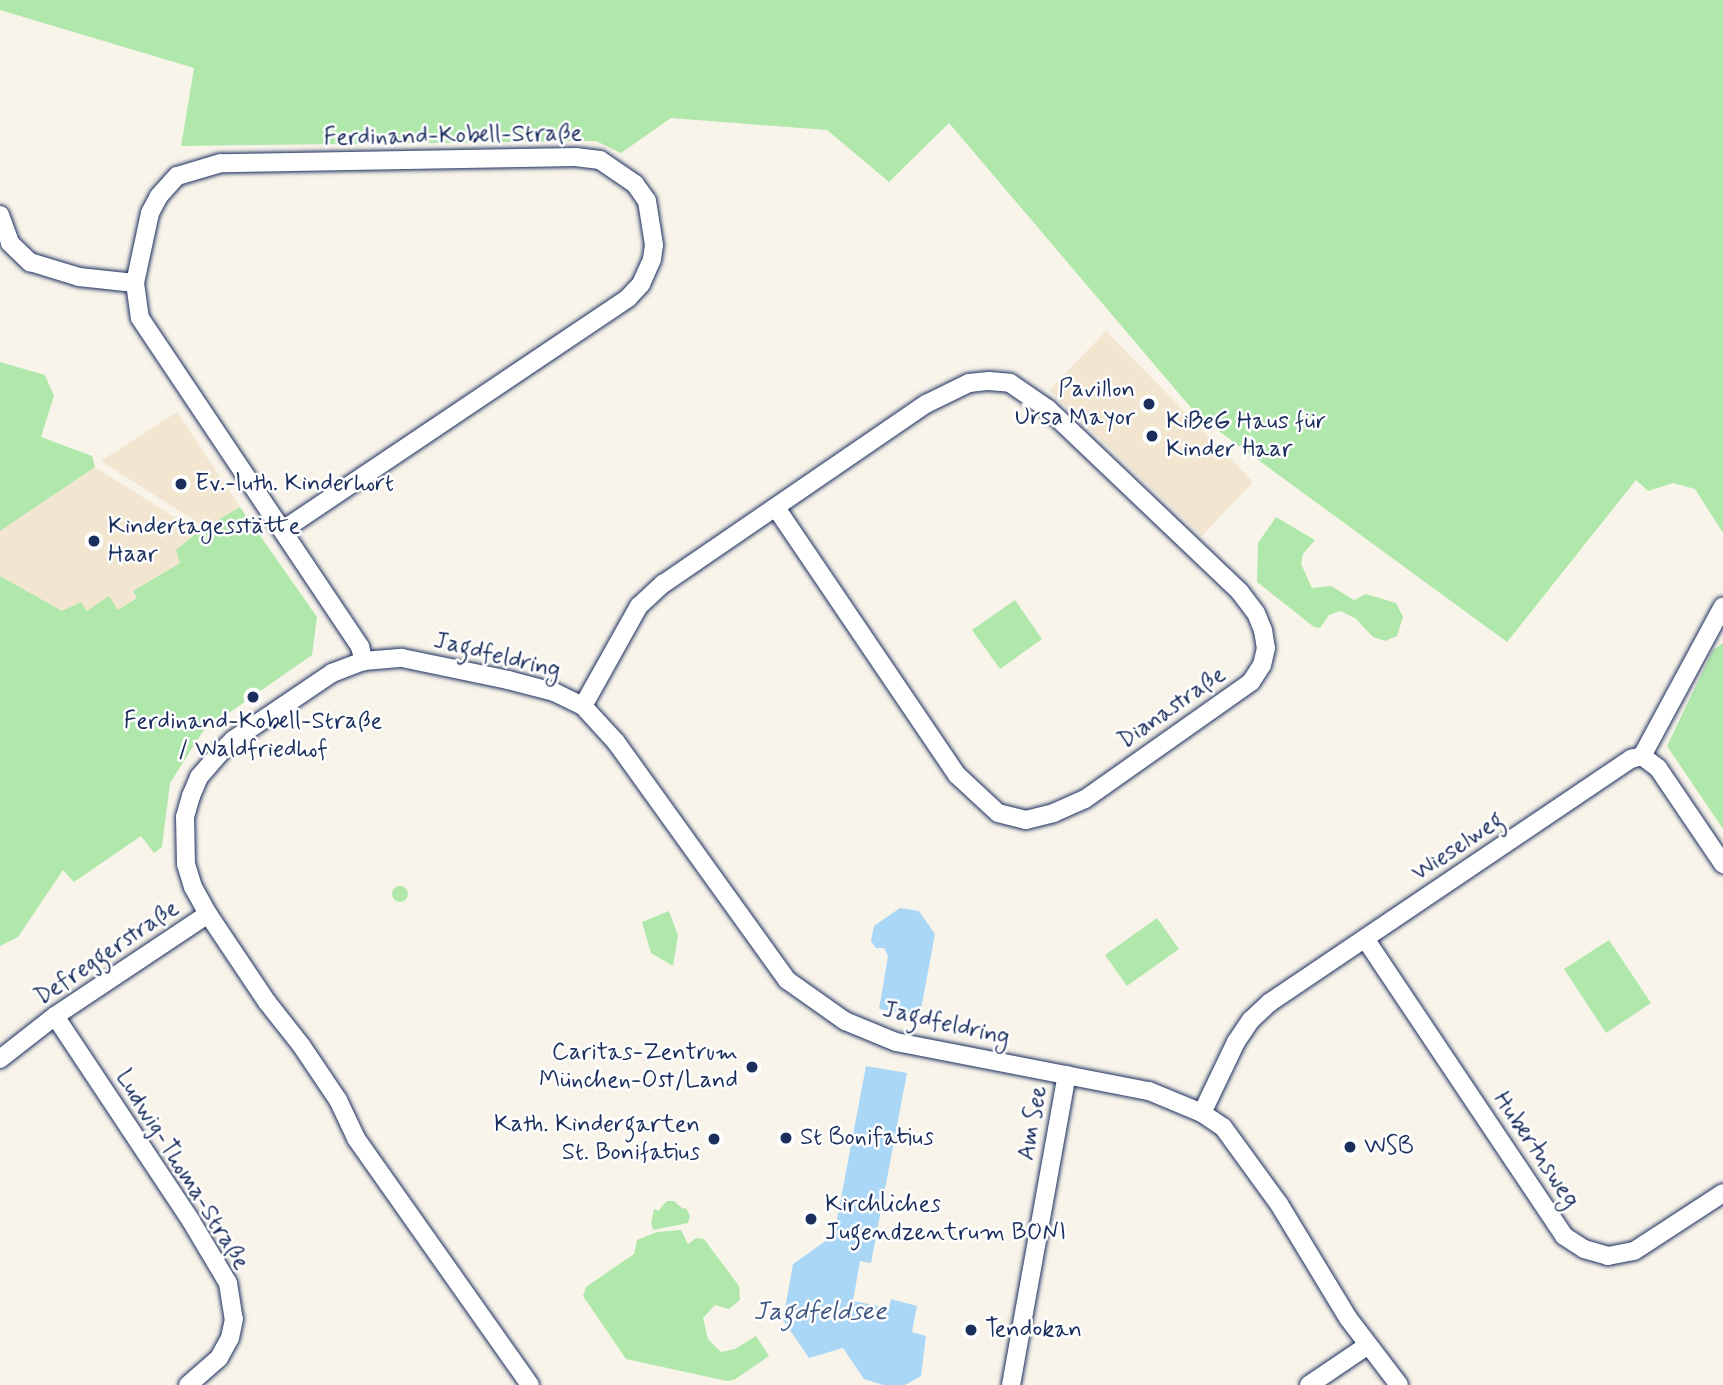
<!DOCTYPE html>
<html>
<head>
<meta charset="utf-8">
<style>
  body { margin:0 }
  #map { position:relative; width:1723px; height:1385px; overflow:hidden; background:#f9f4ea; font-family:Mynerve,sans-serif }
  div>[style] { position:absolute }
  [style*='--x'] { left:calc(var(--x)*1px); top:calc(var(--y)*1px); width:calc(var(--w)*1px); rotate:calc(var(--a)*1deg) }
  .built>* { inset:0; background:#f2e6d1 }
  .green>* { inset:0; background:#b0e8ab }
  .round { border-radius:50% }
  .water>* { inset:0; background:#abd7f7 }
  .roads { filter:drop-shadow(0 0 2px #1b2f5e) drop-shadow(0 0 2px #1b2f5e) }
  .street>* { height:18px; margin:-9px; padding:0 9px; transform-origin:9px; border-radius:9px; background:#fff }
  .dots>* { width:19px; height:19px; translate:-50% -50%; box-sizing:border-box; border:4px solid #fff; border-radius:50% }
  span { translate:-50% -50%; white-space:nowrap; text-align:center; line-height:1.15; -webkit-text-stroke:5px #fff; paint-order:stroke }
  .street-label { font-size:24px; color:#1b2f5e }
  .poi-label { font-size:24px; color:#1b2f5e }
  .right { translate:-100% -50%; text-align:right }
  .left { translate:0 -50%; text-align:left }
  .water-label { font-size:26px; color:#3f5984; font-style:italic }
</style>
</head>
<body>
<div id="map">
  <div class="built">
    <div style="clip-path:polygon(1106px 331px,1253px 482px,1202px 536px,1049px 390px)"></div>
    <div style="clip-path:polygon(177px 412px,240px 507px,206px 528px,101px 461px)"></div>
    <div style="clip-path:polygon(95px 467px,198px 532px,177px 550px,180px 563px,133px 591px,137px 598px,118px 610px,87px 611px,81px 602px,62px 611px,0 576px,0 531px)"></div>
  </div>
  <div class="green">
    <div style="clip-path:polygon(0 0,1723px 0,1723px 533px,1695px 489px,1673px 483px,1648px 491px,1636px 480px,1507px 642px,1198px 416px,949px 123px,889px 182px,827px 130px,671px 118px,621px 153px,596px 141px,181px 146px,194px 68px,0 10px)"></div>
    <div style="clip-path:polygon(0 362px,45px 375px,54px 396px,41px 437px,92px 456px,95px 467px,0 531px)"></div>
    <div style="clip-path:polygon(240px 507px,317px 617px,312px 655px,203px 731px,170px 783px,162px 847px,154px 853px,141px 836px,74px 882px,63px 870px,18px 937px,0 946px,0 576px,62px 611px,81px 602px,87px 611px,109px 596px,118px 610px,137px 598px,133px 591px,180px 563px,176px 550px,198px 532px)"></div>
    <div style="clip-path:polygon(1276px 517px,1315px 540px,1303px 554px,1301px 564px,1312px 588px,1331px 586px,1354px 600px,1366px 594px,1396px 603px,1403px 617px,1397px 636px,1385px 641px,1373px 637px,1355px 618px,1340px 611px,1329px 615px,1320px 628px,1314px 627px,1257px 582px,1258px 543px)"></div>
    <div style="clip-path:polygon(1015px 600px,1042px 639px,1000px 669px,972px 630px)"></div>
    <div style="clip-path:polygon(1723px 643px,1723px 829px,1667px 746px,1713px 650px)"></div>
    <div class="round" style="left:392px;top:886px;width:16px;height:16px"></div>
    <div style="clip-path:polygon(669px 911px,678px 936px,673px 966px,651px 953px,642px 922px)"></div>
    <div style="clip-path:polygon(1157px 918px,1179px 949px,1127px 986px,1105px 955px)"></div>
    <div style="clip-path:polygon(1609px 940px,1651px 1003px,1606px 1033px,1564px 969px)"></div>
    <div style="clip-path:polygon(667px 1201px,674px 1201px,683px 1209px,686px 1208px,690px 1216px,688px 1223px,653px 1230px,651px 1223px,654px 1209px,658px 1211px)"></div>
    <div style="clip-path:polygon(681px 1230px,688px 1244px,696px 1238px,704px 1239px,739px 1286px,740px 1300px,729px 1309px,715px 1305px,703px 1318px,708px 1339px,721px 1352px,735px 1349px,756px 1336px,769px 1356px,734px 1380px,727px 1381px,626px 1359px,583px 1296px,586px 1287px,634px 1254px,637px 1240px,657px 1232px)"></div>
  </div>
  <div class="water">
    <div style="clip-path:polygon(900px 908px,919px 911px,935px 934px,920px 1015px,879px 1009px,888px 956px,884px 948px,876px 948px,871px 941px,874px 926px)"></div>
    <div style="clip-path:polygon(866px 1066px,907px 1073px,871px 1263px,860px 1261px,853px 1301px,889px 1308px,891px 1299px,917px 1306px,912px 1332px,926px 1336px,921px 1376px,905px 1385px,883px 1385px,864px 1379px,843px 1348px,809px 1358px,783px 1320px,793px 1264px,834px 1235px)"></div>
  </div>
  <div class="roads">
    <div class="street">
      <div style="--x:0;--y:215;--w:30;--a:70"></div>
      <div style="--x:10;--y:243;--w:28;--a:44"></div>
      <div style="--x:30;--y:262;--w:51;--a:17"></div>
      <div style="--x:79;--y:277;--w:56;--a:6.1"></div>
      <div style="--x:283;--y:530;--w:416;--a:-33.9"></div>
      <div style="--x:628;--y:298;--w:19;--a:-47"></div>
      <div style="--x:641;--y:284;--w:27;--a:-66"></div>
      <div style="--x:652;--y:259;--w:14;--a:-82"></div>
      <div style="--x:654;--y:245;--w:45;--a:-99"></div>
      <div style="--x:647;--y:201;--w:21;--a:-125"></div>
      <div style="--x:635;--y:184;--w:42;--a:-145.6"></div>
      <div style="--x:600;--y:160;--w:23;--a:-173"></div>
      <div style="--x:577;--y:157;--w:356;--a:179"></div>
      <div style="--x:221;--y:163;--w:46;--a:163.5"></div>
      <div style="--x:177;--y:176;--w:27;--a:132"></div>
      <div style="--x:159;--y:196;--w:19;--a:118"></div>
      <div style="--x:150;--y:213;--w:72;--a:102.1"></div>
      <div style="--x:135;--y:283;--w:35;--a:82"></div>
      <div style="--x:140;--y:318;--w:396;--a:56.2"></div>
      <div style="--x:360;--y:647;--w:15;--a:74"></div>
      <div style="--x:583;--y:706;--w:115;--a:-60.8"></div>
      <div style="--x:639;--y:606;--w:33;--a:-43"></div>
      <div style="--x:663;--y:584;--w:319;--a:-34.4"></div>
      <div style="--x:926;--y:404;--w:48;--a:-26"></div>
      <div style="--x:969;--y:383;--w:20;--a:-6"></div>
      <div style="--x:989;--y:381;--w:21;--a:5"></div>
      <div style="--x:1010;--y:383;--w:46;--a:34.4"></div>
      <div style="--x:1048;--y:409;--w:265;--a:43.6"></div>
      <div style="--x:1240;--y:592;--w:26;--a:53"></div>
      <div style="--x:1256;--y:613;--w:18;--a:68"></div>
      <div style="--x:1263;--y:630;--w:18;--a:81"></div>
      <div style="--x:1266;--y:648;--w:17;--a:103"></div>
      <div style="--x:1262;--y:665;--w:20;--a:123"></div>
      <div style="--x:1251;--y:682;--w:203;--a:144.8"></div>
      <div style="--x:1085;--y:799;--w:34;--a:156"></div>
      <div style="--x:1054;--y:813;--w:29;--a:166"></div>
      <div style="--x:1026;--y:820;--w:29;--a:-166"></div>
      <div style="--x:998;--y:813;--w:56;--a:-137.2"></div>
      <div style="--x:957;--y:775;--w:323;--a:-124.1"></div>
      <div style="--x:1642;--y:756;--w:20;--a:37"></div>
      <div style="--x:1658;--y:768;--w:116;--a:55.9"></div>
      <div style="--x:1366;--y:940;--w:356;--a:56.2"></div>
      <div style="--x:1564;--y:1236;--w:24;--a:33"></div>
      <div style="--x:1584;--y:1249;--w:25;--a:16"></div>
      <div style="--x:1608;--y:1256;--w:26;--a:-11"></div>
      <div style="--x:1634;--y:1251;--w:106;--a:-33.1"></div>
      <div style="--x:55;--y:1016;--w:246;--a:56.4"></div>
      <div style="--x:191;--y:1221;--w:72;--a:59.2"></div>
      <div style="--x:228;--y:1283;--w:36;--a:81"></div>
      <div style="--x:234;--y:1319;--w:19;--a:102"></div>
      <div style="--x:230;--y:1338;--w:23;--a:119"></div>
      <div style="--x:219;--y:1358;--w:41;--a:138.9"></div>
      <div style="--x:0;--y:1059;--w:70;--a:-38"></div>
      <div style="--x:55;--y:1016;--w:184;--a:-33.7"></div>
      <div style="--x:1202;--y:1113;--w:79;--a:-64.4"></div>
      <div style="--x:1236;--y:1042;--w:27;--a:-56"></div>
      <div style="--x:1251;--y:1020;--w:25;--a:-43"></div>
      <div style="--x:1269;--y:1003;--w:437;--a:-34"></div>
      <div style="--x:1631;--y:759;--w:11;--a:-15"></div>
      <div style="--x:1642;--y:756;--w:170;--a:-61.6"></div>
      <div style="--x:530;--y:1385;--w:302;--a:-125.2"></div>
      <div style="--x:356;--y:1138;--w:42;--a:-115.3"></div>
      <div style="--x:338;--y:1100;--w:66;--a:-123.9"></div>
      <div style="--x:301;--y:1045;--w:55;--a:-128.3"></div>
      <div style="--x:267;--y:1002;--w:106;--a:-123.8"></div>
      <div style="--x:208;--y:914;--w:31;--a:-119"></div>
      <div style="--x:193;--y:887;--w:24;--a:-107"></div>
      <div style="--x:186;--y:864;--w:47;--a:-91.2"></div>
      <div style="--x:185;--y:817;--w:22;--a:-74"></div>
      <div style="--x:191;--y:796;--w:21;--a:-67"></div>
      <div style="--x:199;--y:777;--w:30;--a:-49"></div>
      <div style="--x:219;--y:754;--w:20;--a:-45"></div>
      <div style="--x:233;--y:740;--w:120;--a:-34.1"></div>
      <div style="--x:332;--y:673;--w:34;--a:-21"></div>
      <div style="--x:364;--y:661;--w:38;--a:-5"></div>
      <div style="--x:402;--y:658;--w:108;--a:11.7"></div>
      <div style="--x:508;--y:680;--w:48;--a:14.6"></div>
      <div style="--x:554;--y:692;--w:32;--a:26"></div>
      <div style="--x:583;--y:706;--w:49;--a:47.5"></div>
      <div style="--x:616;--y:742;--w:293;--a:54.3"></div>
      <div style="--x:787;--y:980;--w:71;--a:35.3"></div>
      <div style="--x:845;--y:1021;--w:55;--a:22.4"></div>
      <div style="--x:896;--y:1042;--w:258;--a:11"></div>
      <div style="--x:1149;--y:1091;--w:57;--a:22.5"></div>
      <div style="--x:1202;--y:1113;--w:25;--a:34"></div>
      <div style="--x:1223;--y:1127;--w:95;--a:54"></div>
      <div style="--x:1279;--y:1204;--w:133;--a:58.8"></div>
      <div style="--x:1348;--y:1318;--w:84;--a:52.7"></div>
      <div style="--x:1011;--y:1385;--w:315;--a:-79.8"></div>
      <div style="--x:1309;--y:1385;--w:71;--a:-34.1"></div>
    </div>
  </div>
  <div class="dots">
    <div style="left:1149px;top:404px;background:#1b2f5e"></div>
    <div style="left:1152px;top:436px;background:#1b2f5e"></div>
    <div style="left:181px;top:484px;background:#1b2f5e"></div>
    <div style="left:94px;top:541px;background:#1b2f5e"></div>
    <div style="left:253px;top:697px;background:#1b2f5e"></div>
    <div style="left:752px;top:1067px;background:#1b2f5e"></div>
    <div style="left:786px;top:1138px;background:#1b2f5e"></div>
    <div style="left:714px;top:1139px;background:#1b2f5e"></div>
    <div style="left:1350px;top:1147px;background:#1b2f5e"></div>
    <div style="left:811px;top:1219px;background:#1b2f5e"></div>
    <div style="left:971px;top:1330px;background:#1b2f5e"></div>
  </div>
  <div class="street-label">
    <span style="left:453px;top:136px;rotate:-1deg">Ferdinand-Kobell-Straße</span>
    <span style="left:497px;top:656px;rotate:14deg">Jagdfeldring</span>
    <span style="left:1172px;top:708px;rotate:-35deg">Dianastraße</span>
    <span style="left:1458px;top:847px;rotate:-34deg">Wieselweg</span>
    <span style="left:107px;top:953px;rotate:-34deg">Defreggerstraße</span>
    <span style="left:946px;top:1024px;rotate:13deg">Jagdfeldring</span>
    <span style="left:1033px;top:1123px;rotate:-80deg">Am See</span>
    <span style="left:1536px;top:1150px;rotate:56deg">Hubertusweg</span>
    <span style="left:182px;top:1170px;rotate:58deg">Ludwig-Thoma-Straße</span>
  </div>
  <div class="poi-label">
    <span class="right" style="left:1135px;top:404px">Pavillon<br>Ursa Mayor</span>
    <span class="left" style="left:1166px;top:436px">KiBeG Haus für<br>Kinder Haar</span>
    <span class="left" style="left:195px;top:484px">Ev.-luth. Kinderhort</span>
    <span class="left" style="left:108px;top:541px">Kindertagesstätte<br>Haar</span>
    <span style="left:253px;top:736px">Ferdinand-Kobell-Straße<br>/ Waldfriedhof</span>
    <span class="right" style="left:738px;top:1067px">Caritas-Zentrum<br>München-Ost/Land</span>
    <span class="right" style="left:700px;top:1139px">Kath. Kindergarten<br>St. Bonifatius</span>
    <span class="left" style="left:800px;top:1138px">St Bonifatius</span>
    <span class="left" style="left:1364px;top:1147px">WSB</span>
    <span class="left" style="left:825px;top:1219px">Kirchliches<br>Jugendzentrum BONI</span>
    <span class="left" style="left:985px;top:1330px">Tendokan</span>
  </div>
  <div class="water-label">
    <span style="left:820px;top:1313px">Jagdfeldsee</span>
  </div>
</div>
</body>
</html>
